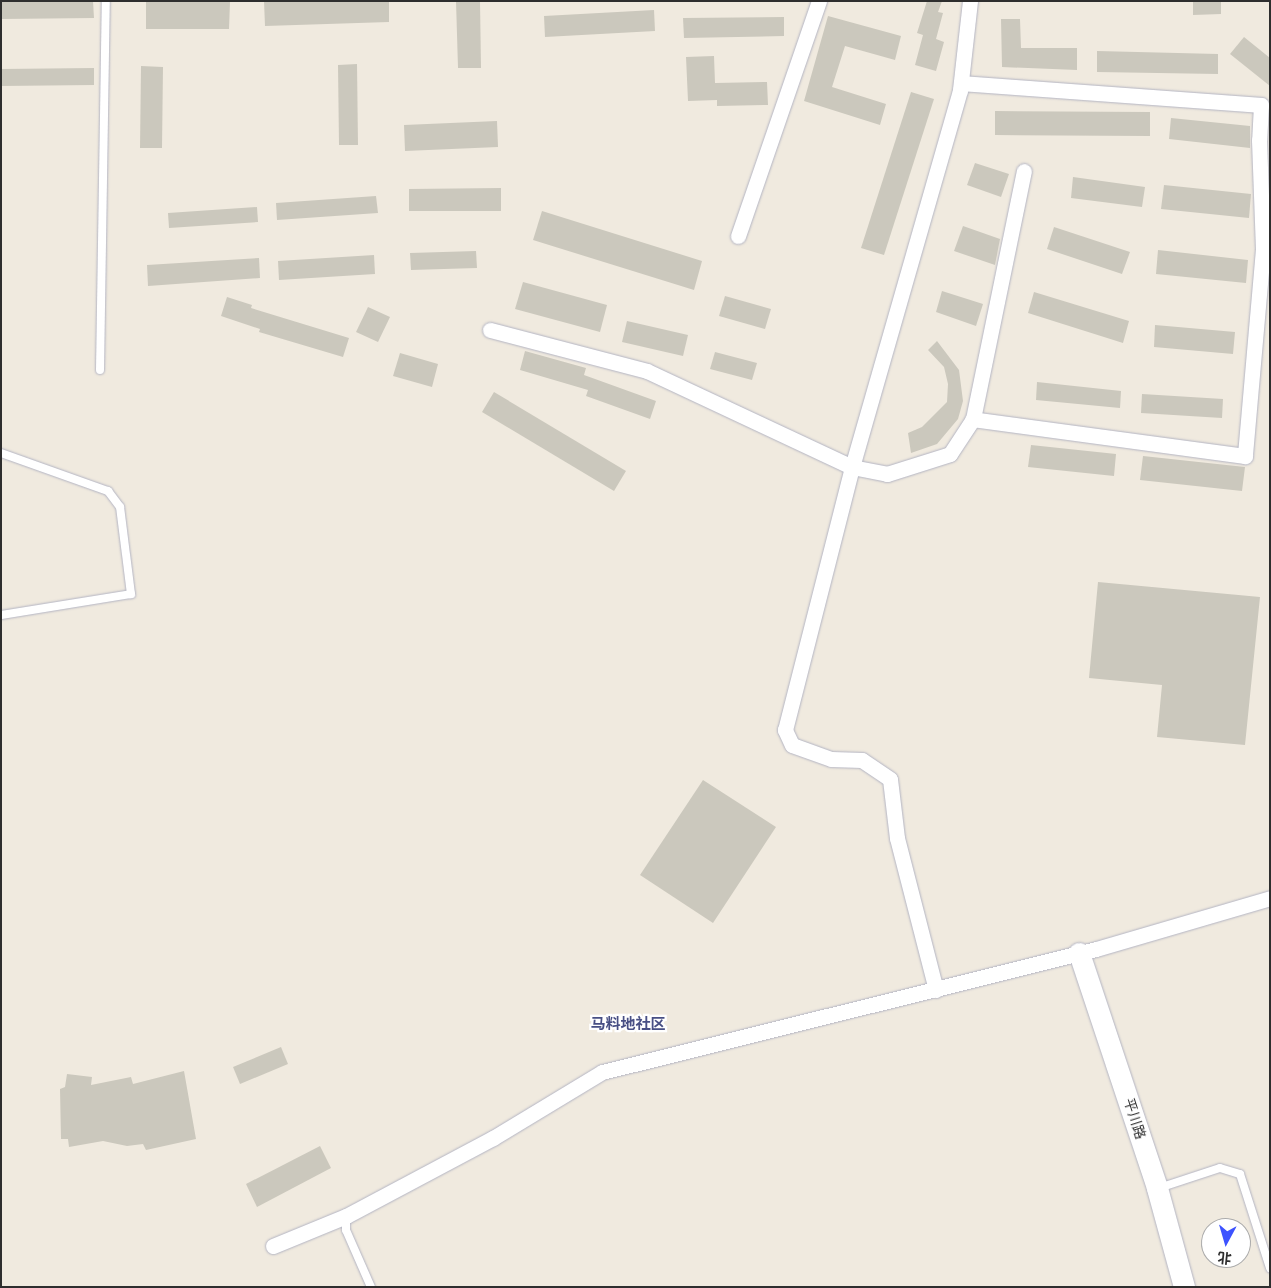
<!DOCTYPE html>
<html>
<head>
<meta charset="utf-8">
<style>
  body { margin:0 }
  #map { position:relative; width:1271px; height:1288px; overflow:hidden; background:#f0eadf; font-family:Signika,"Noto Sans SC",sans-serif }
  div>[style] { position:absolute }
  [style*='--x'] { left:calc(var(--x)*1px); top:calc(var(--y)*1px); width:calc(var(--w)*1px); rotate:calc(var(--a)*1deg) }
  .building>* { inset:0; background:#cbc8bd }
  .roads { filter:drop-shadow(0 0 1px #b3b4c2) drop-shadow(0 0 1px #b3b4c2) }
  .lane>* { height:8px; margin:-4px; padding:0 4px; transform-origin:4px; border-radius:4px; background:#fff }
  .street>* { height:15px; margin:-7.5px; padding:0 7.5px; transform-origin:7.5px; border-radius:7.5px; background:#fff }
  .secondary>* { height:21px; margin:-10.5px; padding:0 10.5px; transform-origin:10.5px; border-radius:10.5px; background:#fff }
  span { translate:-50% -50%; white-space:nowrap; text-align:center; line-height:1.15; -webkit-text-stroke:4.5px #fff; paint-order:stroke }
  .street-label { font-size:14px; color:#2e2e2e }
  .neighbourhood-label { font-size:15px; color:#484f84; font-weight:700 }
  .frame { position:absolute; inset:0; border:2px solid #2e2e2e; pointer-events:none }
  .north { position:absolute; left:1201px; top:1218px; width:50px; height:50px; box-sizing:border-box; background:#fff; border:1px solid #ababab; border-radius:50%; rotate:186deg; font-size:14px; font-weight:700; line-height:20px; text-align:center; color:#2e2e2e }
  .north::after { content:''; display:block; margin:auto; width:18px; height:22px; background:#3d53ff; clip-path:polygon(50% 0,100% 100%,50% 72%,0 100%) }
</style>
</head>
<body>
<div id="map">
  <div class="building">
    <div style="clip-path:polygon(2px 1px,93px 1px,94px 18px,2px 19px)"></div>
    <div style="clip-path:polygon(264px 1px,389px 1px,389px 22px,265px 26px)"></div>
    <div style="clip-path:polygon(456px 1px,480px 1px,481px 68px,458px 68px)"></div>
    <div style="clip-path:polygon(927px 1px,942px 1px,938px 12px,943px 13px,936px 39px,944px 42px,936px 71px,915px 65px,923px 35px,917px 33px)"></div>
    <div style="clip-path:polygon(1193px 1px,1221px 1px,1221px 14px,1193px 15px)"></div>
    <div style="clip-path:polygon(146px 2px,230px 2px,229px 29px,146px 29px)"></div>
    <div style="clip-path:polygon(654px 10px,655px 31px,545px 37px,544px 16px)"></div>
    <div style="clip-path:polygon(828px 16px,901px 36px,895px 60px,845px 46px,832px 87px,886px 104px,880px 125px,804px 101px)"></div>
    <div style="clip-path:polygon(784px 17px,784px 36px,684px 38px,683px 18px)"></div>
    <div style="clip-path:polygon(1001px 19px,1020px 19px,1021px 48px,1077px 48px,1077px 70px,1002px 67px)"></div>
    <div style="clip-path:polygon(1244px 37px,1270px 58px,1270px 86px,1230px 54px)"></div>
    <div style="clip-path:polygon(1097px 51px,1218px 54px,1218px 74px,1097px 72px)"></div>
    <div style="clip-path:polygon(714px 56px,715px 83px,767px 82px,768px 105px,717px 106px,717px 100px,688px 101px,686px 57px)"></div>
    <div style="clip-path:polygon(357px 64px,358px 145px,339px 145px,338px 65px)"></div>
    <div style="clip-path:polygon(141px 66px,163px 67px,162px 148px,140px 148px)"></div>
    <div style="clip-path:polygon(94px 68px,94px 85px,1px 86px,1px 69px)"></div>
    <div style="clip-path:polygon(911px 92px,934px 99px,884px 255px,861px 248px)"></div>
    <div style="clip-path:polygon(995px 111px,1150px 112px,1150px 136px,995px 135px)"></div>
    <div style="clip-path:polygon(1171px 118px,1250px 126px,1250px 148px,1169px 139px)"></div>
    <div style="clip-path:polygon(497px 121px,498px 147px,405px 151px,404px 125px)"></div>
    <div style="clip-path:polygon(975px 163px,1009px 174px,1001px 197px,967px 185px)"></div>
    <div style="clip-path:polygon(1073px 177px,1145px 187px,1142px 207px,1071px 198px)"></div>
    <div style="clip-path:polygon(1164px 185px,1251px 194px,1249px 218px,1161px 209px)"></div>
    <div style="clip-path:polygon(501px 188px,501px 211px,409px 211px,409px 189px)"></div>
    <div style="clip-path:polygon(376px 196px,378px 213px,277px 220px,276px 203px)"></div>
    <div style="clip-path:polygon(257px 207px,258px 222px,169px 228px,168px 213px)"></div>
    <div style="clip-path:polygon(542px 211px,702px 261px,694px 290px,533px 240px)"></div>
    <div style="clip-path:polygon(963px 226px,1000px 239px,995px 265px,954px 251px)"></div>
    <div style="clip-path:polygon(1054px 227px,1130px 252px,1122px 274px,1047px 249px)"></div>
    <div style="clip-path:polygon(1158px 250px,1248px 260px,1246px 283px,1156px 274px)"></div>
    <div style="clip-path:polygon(476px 251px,477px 268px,411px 270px,410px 253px)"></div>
    <div style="clip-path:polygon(374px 255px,375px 274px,279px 280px,278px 261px)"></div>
    <div style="clip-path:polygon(259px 258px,260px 278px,148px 286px,147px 265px)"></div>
    <div style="clip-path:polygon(523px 282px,607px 305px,600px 332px,515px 309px)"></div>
    <div style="clip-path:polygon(942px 291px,983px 304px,976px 326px,936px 312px)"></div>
    <div style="clip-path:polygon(1034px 292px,1129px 321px,1123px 343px,1028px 313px)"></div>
    <div style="clip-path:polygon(725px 296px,771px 309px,765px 329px,719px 316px)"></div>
    <div style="clip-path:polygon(227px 297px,252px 305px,251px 308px,349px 338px,343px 357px,259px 332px,260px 329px,221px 316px)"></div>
    <div style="clip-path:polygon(368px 307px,390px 317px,378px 342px,356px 332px)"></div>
    <div style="clip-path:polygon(627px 321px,688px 335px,683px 356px,622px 342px)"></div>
    <div style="clip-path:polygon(1155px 325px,1235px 332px,1233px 354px,1154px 347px)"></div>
    <div style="clip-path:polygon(937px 341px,959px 370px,963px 401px,958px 419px,937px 444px,911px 453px,908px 433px,922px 427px,947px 402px,948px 384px,944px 367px,928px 350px)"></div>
    <div style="clip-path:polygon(525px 351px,586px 368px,584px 375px,656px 401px,650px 419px,586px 396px,588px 390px,520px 370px)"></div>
    <div style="clip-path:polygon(715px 352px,757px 363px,752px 380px,710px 369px)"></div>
    <div style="clip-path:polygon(400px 353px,438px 364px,432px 387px,393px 376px)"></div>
    <div style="clip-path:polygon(1037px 382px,1121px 391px,1120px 408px,1036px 400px)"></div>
    <div style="clip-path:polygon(494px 392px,626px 471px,614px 491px,482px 412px)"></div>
    <div style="clip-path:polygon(1142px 394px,1223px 399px,1222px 418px,1141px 413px)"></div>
    <div style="clip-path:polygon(1031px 445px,1116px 454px,1114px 476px,1028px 467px)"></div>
    <div style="clip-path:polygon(1143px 456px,1245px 467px,1242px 491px,1140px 480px)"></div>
    <div style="clip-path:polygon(1098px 582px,1260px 597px,1245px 745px,1157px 737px,1162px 685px,1089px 678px)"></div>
    <div style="clip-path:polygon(703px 780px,776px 827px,713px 923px,640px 875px)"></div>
    <div style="clip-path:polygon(281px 1047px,288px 1064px,240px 1084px,233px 1067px)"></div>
    <div style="clip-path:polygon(184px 1071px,196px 1139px,146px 1150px,143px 1144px,127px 1146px,103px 1141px,69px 1147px,68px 1139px,61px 1139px,60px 1089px,65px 1087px,67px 1074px,92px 1077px,91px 1085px,131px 1077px,133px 1084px)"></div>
    <div style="clip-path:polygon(320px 1146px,331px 1168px,257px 1207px,246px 1184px)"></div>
  </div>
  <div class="roads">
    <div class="lane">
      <div style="--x:100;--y:370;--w:369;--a:-89.1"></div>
      <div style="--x:1;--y:453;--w:114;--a:19.6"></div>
      <div style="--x:108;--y:491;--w:20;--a:53"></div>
      <div style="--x:120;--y:507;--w:88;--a:82.8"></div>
      <div style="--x:131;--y:594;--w:132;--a:170.8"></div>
      <div style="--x:1159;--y:1188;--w:64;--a:-18.2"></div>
      <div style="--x:1220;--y:1168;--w:21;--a:17"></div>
      <div style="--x:1240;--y:1174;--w:99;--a:72.3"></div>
      <div style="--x:346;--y:1216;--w:14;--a:90"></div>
      <div style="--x:346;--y:1230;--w:62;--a:66.3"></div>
    </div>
    <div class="street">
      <div style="--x:961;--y:83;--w:301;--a:4.2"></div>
      <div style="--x:1261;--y:105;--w:35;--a:93"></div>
      <div style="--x:1259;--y:140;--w:109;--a:87.9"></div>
      <div style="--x:1263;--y:249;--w:208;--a:95"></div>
      <div style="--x:1245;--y:456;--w:275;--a:-172.3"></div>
      <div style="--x:738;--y:236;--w:249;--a:-71"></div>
      <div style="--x:490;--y:330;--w:162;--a:14.6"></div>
      <div style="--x:647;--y:371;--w:226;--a:25.1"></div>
      <div style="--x:852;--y:467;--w:36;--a:11"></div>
      <div style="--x:887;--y:474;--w:66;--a:-17.6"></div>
      <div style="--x:950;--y:454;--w:42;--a:-56.7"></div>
      <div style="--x:973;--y:419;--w:253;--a:-78.4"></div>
      <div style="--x:936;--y:990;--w:157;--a:-104.4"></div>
      <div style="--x:897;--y:838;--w:59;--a:-96.8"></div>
      <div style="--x:890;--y:779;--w:34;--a:-146"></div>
      <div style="--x:862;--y:760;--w:31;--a:-178"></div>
      <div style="--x:831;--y:759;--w:41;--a:-160.3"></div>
      <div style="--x:792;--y:745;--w:17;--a:-115"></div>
      <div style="--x:785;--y:730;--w:271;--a:-75.7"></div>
      <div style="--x:852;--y:467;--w:392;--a:-74"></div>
      <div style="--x:960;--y:90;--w:90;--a:-83.6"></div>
      <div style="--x:273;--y:1246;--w:79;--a:-22.3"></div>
      <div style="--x:346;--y:1216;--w:166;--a:-28"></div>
      <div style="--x:493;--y:1138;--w:127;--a:-31.2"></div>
      <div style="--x:602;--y:1072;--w:509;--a:-13.98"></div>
      <div style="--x:1096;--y:949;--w:181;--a:-16.3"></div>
    </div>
    <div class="secondary">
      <div style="--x:1079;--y:953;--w:248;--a:71.6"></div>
      <div style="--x:1157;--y:1188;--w:103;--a:74.7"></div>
    </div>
  </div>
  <div class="street-label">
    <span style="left:1134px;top:1119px;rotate:72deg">平川路</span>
  </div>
  <div class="neighbourhood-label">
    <span style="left:628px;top:1025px">马料地社区</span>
  </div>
  <div class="frame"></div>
  <div class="north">北</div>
</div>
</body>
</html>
